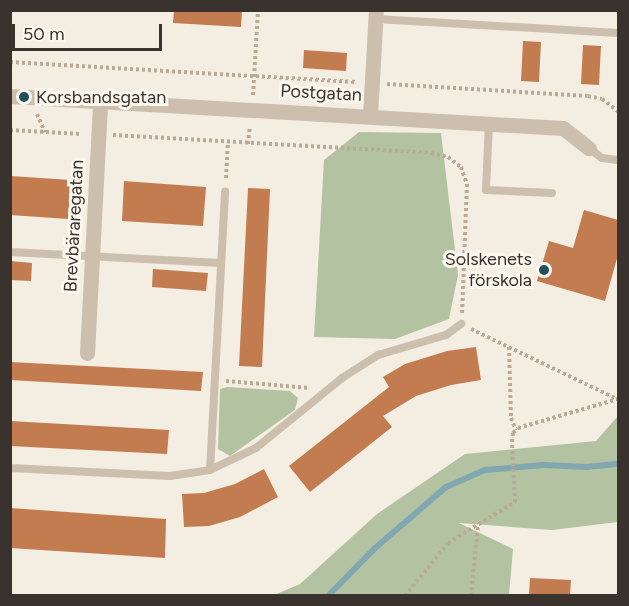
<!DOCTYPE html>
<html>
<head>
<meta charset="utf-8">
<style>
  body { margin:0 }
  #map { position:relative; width:629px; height:606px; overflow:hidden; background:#f3ede2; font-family:Figtree,sans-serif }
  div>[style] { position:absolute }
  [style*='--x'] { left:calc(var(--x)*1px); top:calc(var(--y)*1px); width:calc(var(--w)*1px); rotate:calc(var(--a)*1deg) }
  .green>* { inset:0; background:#b3c3a1 }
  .stream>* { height:6px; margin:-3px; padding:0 3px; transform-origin:3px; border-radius:3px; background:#81a7b0 }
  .building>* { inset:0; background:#c37c50 }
  .path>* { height:4px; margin-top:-2px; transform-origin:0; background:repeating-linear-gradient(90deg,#b8aa97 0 3px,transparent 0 6px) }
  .service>* { height:8px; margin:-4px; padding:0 4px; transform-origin:4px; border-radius:4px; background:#ccbfad }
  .minor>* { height:15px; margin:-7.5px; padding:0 7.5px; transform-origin:7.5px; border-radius:7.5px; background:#ccbfad }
  .tertiary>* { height:15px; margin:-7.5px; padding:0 7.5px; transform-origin:7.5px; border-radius:7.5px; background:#ccbfad }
  .dots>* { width:16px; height:16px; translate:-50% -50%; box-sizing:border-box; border:3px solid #faf7ee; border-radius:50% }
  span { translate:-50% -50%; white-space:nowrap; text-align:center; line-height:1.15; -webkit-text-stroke:6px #faf7ee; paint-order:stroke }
  .street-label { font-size:18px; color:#3a322c }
  .poi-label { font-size:18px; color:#3a322c }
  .left { translate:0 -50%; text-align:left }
  .right { translate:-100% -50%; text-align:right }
  .frame { position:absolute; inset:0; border:12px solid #3a322c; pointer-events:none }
  .scale { position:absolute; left:12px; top:24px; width:150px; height:27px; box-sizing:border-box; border:3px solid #3a322c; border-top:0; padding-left:8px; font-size:18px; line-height:21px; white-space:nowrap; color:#3a322c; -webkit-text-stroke:4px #faf7ee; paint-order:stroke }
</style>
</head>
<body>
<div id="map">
  <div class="green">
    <div style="clip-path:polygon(359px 132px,441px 133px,458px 275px,449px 319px,395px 339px,314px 337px,324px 160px)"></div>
    <div style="clip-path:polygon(227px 387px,290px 391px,298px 398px,295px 410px,230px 456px,218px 449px,220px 389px)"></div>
    <div style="clip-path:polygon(618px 416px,618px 522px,552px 530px,459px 523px,513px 549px,509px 595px,274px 595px,300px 584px,377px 514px,465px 454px,596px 441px)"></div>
  </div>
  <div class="stream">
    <div style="--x:328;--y:596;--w:66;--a:-45.6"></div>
    <div style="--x:374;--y:549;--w:95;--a:-40.7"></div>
    <div style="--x:446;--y:487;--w:43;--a:-23.6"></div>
    <div style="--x:485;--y:470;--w:59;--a:-4.8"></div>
    <div style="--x:544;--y:465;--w:43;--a:2.7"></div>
    <div style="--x:587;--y:467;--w:31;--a:-6"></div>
  </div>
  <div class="building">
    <div style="clip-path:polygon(174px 10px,242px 10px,241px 27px,173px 23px)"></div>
    <div style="clip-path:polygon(523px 41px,541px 42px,539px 82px,521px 81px)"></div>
    <div style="clip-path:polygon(583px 45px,601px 46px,599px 85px,581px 84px)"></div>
    <div style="clip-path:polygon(304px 50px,347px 53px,346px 71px,303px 68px)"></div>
    <div style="clip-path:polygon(10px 176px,71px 180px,68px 219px,10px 215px)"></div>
    <div style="clip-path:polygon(124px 181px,206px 187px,203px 226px,122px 221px)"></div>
    <div style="clip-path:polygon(248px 188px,270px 189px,262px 367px,239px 366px)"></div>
    <div style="clip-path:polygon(584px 210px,618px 220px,618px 255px,605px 301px,537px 281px,549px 241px,573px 248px)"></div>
    <div style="clip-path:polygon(10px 261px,32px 263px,31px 281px,10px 280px)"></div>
    <div style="clip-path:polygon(153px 269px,208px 273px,206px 291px,152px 287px)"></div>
    <div style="clip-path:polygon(476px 347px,481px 380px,451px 385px,416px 396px,383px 416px,392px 427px,310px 492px,289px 466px,389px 387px,383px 377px,405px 364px,447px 351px)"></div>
    <div style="clip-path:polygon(10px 362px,203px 372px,201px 391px,10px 380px)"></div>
    <div style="clip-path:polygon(10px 421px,169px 430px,167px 454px,10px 446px)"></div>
    <div style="clip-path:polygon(264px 469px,278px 497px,240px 517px,209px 526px,184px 527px,182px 494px,204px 493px,235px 484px)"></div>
    <div style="clip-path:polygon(10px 508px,166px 519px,165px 558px,10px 548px)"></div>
    <div style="clip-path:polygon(530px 578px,571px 580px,570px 596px,529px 596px)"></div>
  </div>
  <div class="path">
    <div style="--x:10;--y:62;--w:346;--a:3.3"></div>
    <div style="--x:387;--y:84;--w:201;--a:3.4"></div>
    <div style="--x:588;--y:96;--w:14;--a:12"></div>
    <div style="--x:602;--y:99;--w:20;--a:37"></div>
    <div style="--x:253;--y:95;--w:85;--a:-86.6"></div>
    <div style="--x:37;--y:114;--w:20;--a:66"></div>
    <div style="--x:10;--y:130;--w:72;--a:3.2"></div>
    <div style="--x:113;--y:135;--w:319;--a:3.2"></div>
    <div style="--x:431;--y:153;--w:17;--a:13"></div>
    <div style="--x:448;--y:157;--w:16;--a:38"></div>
    <div style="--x:461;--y:167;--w:18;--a:71"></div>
    <div style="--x:467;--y:184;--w:129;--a:92.2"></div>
    <div style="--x:248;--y:144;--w:18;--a:-84"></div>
    <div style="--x:226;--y:178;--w:36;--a:-87"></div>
    <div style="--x:471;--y:329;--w:162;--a:25.6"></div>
    <div style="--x:509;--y:347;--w:71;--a:88.4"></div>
    <div style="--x:511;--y:418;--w:13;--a:67"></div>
    <div style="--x:226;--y:381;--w:83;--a:4.8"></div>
    <div style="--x:405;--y:596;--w:68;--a:-50.9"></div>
    <div style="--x:448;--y:543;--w:79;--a:-31.5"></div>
    <div style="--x:515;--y:502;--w:60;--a:-92.9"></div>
    <div style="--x:512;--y:442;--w:9;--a:-84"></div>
    <div style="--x:513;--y:433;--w:7;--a:-45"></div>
    <div style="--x:518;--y:428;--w:104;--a:-16.2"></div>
    <div style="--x:471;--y:596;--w:70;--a:-84.3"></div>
  </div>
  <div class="service">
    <div style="--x:376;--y:19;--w:242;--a:3.3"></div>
    <div style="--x:489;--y:123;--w:67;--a:92.6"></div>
    <div style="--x:486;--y:190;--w:66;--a:2.6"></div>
    <div style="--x:589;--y:148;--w:16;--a:38"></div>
    <div style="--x:602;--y:158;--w:16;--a:7"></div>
    <div style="--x:10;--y:252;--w:211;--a:3"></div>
    <div style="--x:10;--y:468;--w:160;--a:2.9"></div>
    <div style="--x:170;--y:476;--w:40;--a:-8.5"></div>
    <div style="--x:210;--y:470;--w:51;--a:-25.6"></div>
    <div style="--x:256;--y:448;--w:111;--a:-39.1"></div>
    <div style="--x:342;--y:378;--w:43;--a:-32.6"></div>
    <div style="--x:378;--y:355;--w:71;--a:-16.4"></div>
    <div style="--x:446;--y:335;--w:19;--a:-36"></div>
    <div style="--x:210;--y:470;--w:279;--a:-86.9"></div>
  </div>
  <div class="minor">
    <div style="--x:370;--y:116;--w:106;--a:-86.8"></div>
    <div style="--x:87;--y:353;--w:252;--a:-87"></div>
  </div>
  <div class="tertiary">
    <div style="--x:10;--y:96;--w:554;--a:3.31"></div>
    <div style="--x:563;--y:128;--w:33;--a:38"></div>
  </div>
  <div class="dots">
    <div style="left:24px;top:97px;background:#214f5b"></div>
    <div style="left:544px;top:270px;background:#214f5b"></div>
  </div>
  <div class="street-label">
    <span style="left:321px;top:93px;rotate:3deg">Postgatan</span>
    <span style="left:74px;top:226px;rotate:-87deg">Brevbäraregatan</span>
  </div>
  <div class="poi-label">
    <span class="left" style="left:36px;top:97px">Korsbandsgatan</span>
    <span class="right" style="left:532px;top:270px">Solskenets<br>förskola</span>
  </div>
  <div class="frame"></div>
  <div class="scale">50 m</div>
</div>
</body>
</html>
